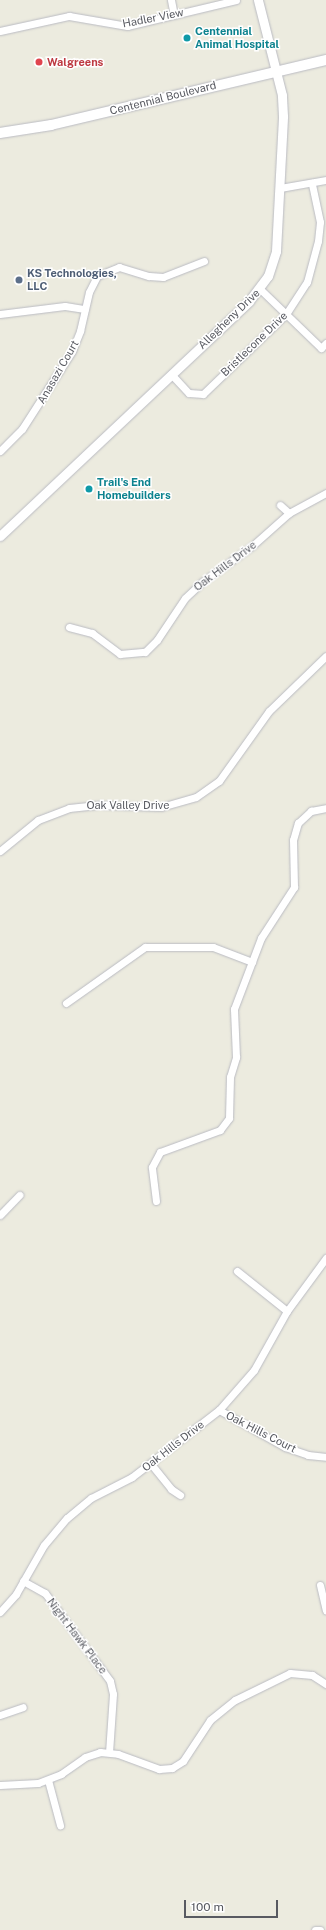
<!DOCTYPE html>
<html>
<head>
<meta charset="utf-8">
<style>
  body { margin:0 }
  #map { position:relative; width:326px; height:1930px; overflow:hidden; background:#ecebdf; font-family:"Public Sans",sans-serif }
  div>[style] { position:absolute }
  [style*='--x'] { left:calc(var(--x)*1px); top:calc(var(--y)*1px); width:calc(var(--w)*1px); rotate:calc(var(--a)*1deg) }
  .roads { filter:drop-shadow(0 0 1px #babbc2) drop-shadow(0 0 1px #babbc2) }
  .minor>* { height:7px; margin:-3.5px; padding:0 3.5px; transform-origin:3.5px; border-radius:3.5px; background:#fff }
  .tertiary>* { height:9px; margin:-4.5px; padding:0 4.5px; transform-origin:4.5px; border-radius:4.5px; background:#fff }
  .secondary>* { height:10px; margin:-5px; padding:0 5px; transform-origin:5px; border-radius:5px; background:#fff }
  .dots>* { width:11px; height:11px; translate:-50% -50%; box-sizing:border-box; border:2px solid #fff; border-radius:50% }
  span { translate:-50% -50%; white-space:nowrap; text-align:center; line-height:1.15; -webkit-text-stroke:3px #fff; paint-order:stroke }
  .street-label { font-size:11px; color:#585a61 }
  .culture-label { font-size:11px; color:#0d838f; font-weight:700 }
  .left { translate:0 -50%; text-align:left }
  .health-label { font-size:11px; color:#be3a42; font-weight:700 }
  .service-label { font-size:11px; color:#4e5e75; font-weight:700 }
  .scale { position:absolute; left:184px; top:1900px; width:94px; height:18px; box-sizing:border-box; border:2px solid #585a61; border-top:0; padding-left:5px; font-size:12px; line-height:14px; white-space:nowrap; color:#585a61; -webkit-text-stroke:3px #fff; paint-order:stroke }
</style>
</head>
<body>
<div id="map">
  <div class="roads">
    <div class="minor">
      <div style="--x:171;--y:0;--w:15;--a:79"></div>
      <div style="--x:0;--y:31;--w:71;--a:-12.3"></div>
      <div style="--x:69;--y:16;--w:59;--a:9.8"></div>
      <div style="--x:127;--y:26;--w:112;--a:-13.4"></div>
      <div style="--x:280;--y:188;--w:47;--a:-9.9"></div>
      <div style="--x:260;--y:289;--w:85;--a:44"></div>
      <div style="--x:321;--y:348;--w:7;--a:-45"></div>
      <div style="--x:0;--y:314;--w:65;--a:-7"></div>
      <div style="--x:65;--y:306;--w:20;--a:9"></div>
      <div style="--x:171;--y:374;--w:26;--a:47"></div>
      <div style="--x:189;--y:393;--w:14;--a:4"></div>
      <div style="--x:203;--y:394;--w:115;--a:-43.9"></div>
      <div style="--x:286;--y:314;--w:38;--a:-57"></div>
      <div style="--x:307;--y:282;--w:42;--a:-75"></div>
      <div style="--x:318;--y:241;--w:19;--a:-84"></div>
      <div style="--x:320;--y:222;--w:40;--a:-102"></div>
      <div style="--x:0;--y:451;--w:31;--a:-45"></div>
      <div style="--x:22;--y:429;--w:93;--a:-57.3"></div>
      <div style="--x:72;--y:351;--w:22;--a:-68"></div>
      <div style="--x:80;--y:331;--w:40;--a:-77"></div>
      <div style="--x:89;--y:292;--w:18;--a:-63"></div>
      <div style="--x:97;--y:276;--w:24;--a:-22"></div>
      <div style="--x:119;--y:267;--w:31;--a:17"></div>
      <div style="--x:149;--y:276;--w:14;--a:4"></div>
      <div style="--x:163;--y:277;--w:44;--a:-21.3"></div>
      <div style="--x:280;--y:505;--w:12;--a:42"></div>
      <div style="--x:69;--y:627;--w:24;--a:15"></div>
      <div style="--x:92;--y:633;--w:35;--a:37"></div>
      <div style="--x:120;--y:654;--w:25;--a:-5"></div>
      <div style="--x:145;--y:652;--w:17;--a:-45"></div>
      <div style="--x:157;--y:640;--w:50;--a:-56.3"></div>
      <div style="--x:185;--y:598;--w:23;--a:-43"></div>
      <div style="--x:202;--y:582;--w:62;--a:-35.8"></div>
      <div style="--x:252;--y:546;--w:50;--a:-41.7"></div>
      <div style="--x:289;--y:513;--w:42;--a:-28.4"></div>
      <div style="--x:0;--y:851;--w:49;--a:-39.2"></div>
      <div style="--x:38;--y:820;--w:33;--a:-21"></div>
      <div style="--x:69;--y:808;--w:31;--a:-6"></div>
      <div style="--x:100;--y:805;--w:61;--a:1.9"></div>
      <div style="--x:161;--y:807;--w:36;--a:-16"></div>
      <div style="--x:196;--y:797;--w:28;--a:-35"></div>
      <div style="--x:219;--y:781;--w:86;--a:-54.5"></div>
      <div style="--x:269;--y:711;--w:79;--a:-44"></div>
      <div style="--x:66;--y:1003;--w:97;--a:-35.3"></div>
      <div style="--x:145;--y:947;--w:68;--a:0"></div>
      <div style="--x:213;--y:947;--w:42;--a:21"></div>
      <div style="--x:156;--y:1201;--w:34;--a:-97"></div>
      <div style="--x:152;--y:1167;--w:17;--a:-62"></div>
      <div style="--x:160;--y:1152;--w:64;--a:-20.1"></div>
      <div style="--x:220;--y:1130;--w:15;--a:-53"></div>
      <div style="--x:229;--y:1118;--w:41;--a:-88.6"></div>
      <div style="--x:230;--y:1077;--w:21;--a:-73"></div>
      <div style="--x:236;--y:1057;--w:48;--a:-92.4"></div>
      <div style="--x:234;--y:1009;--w:76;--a:-69.2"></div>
      <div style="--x:261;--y:938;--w:61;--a:-57.1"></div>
      <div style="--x:294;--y:887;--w:47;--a:-91.2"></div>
      <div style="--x:293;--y:840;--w:18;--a:-74"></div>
      <div style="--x:298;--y:823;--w:18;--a:-43"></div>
      <div style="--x:311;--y:811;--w:15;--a:-11"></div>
      <div style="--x:0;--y:1215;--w:28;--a:-46"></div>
      <div style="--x:237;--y:1271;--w:64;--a:38.7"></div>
      <div style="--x:219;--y:1410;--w:76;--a:29.3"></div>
      <div style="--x:285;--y:1447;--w:24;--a:19"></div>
      <div style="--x:308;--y:1455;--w:18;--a:6"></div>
      <div style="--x:151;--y:1464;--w:32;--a:51"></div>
      <div style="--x:171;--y:1489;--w:11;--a:34"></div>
      <div style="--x:23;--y:1581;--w:25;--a:29"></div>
      <div style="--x:45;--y:1593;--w:109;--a:53.5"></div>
      <div style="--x:110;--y:1681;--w:13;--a:77"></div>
      <div style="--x:113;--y:1694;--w:58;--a:93.9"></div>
      <div style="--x:320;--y:1585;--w:26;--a:77"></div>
      <div style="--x:0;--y:1612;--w:24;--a:-48"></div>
      <div style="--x:16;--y:1594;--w:56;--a:-60.3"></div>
      <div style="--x:44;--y:1545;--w:35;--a:-50"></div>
      <div style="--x:67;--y:1518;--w:31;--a:-40"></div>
      <div style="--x:91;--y:1498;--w:46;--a:-27.1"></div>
      <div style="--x:132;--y:1477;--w:110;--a:-37.6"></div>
      <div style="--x:219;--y:1410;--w:53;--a:-48.8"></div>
      <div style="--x:254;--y:1370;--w:68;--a:-60.8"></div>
      <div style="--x:287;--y:1311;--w:66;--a:-53.7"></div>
      <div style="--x:0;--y:1715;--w:24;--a:-19"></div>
      <div style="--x:48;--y:1780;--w:47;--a:75.1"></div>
      <div style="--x:0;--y:1785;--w:38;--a:-3"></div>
      <div style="--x:38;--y:1783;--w:25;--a:-21"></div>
      <div style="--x:61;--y:1774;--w:29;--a:-35"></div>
      <div style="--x:85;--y:1757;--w:16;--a:-18"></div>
      <div style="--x:100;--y:1752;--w:18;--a:6"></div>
      <div style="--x:118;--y:1754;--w:44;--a:20.1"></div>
      <div style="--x:159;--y:1769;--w:13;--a:-4"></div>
      <div style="--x:172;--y:1768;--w:13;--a:-32"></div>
      <div style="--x:183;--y:1761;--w:49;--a:-56.6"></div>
      <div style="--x:210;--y:1720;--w:32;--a:-39"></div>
      <div style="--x:235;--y:1700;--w:61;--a:-26.1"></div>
      <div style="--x:290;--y:1673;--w:22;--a:5"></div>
      <div style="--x:312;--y:1675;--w:17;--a:33"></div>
      <div style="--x:315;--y:1930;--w:5;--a:0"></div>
    </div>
    <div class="tertiary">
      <div style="--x:0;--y:536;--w:342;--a:-43.3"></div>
      <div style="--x:249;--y:301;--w:31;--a:-53"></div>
      <div style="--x:268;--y:276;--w:26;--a:-72"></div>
      <div style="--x:276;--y:251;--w:135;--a:-87"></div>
      <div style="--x:283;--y:116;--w:21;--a:-93"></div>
      <div style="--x:282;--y:95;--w:98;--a:-104.2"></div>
    </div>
    <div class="secondary">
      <div style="--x:0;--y:133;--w:52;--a:-8.9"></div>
      <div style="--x:51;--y:125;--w:283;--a:-13.3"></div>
    </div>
  </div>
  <div class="dots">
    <div style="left:187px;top:38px;background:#0f9aa8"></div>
    <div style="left:39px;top:62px;background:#e0444e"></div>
    <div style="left:19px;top:280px;background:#5c6f8a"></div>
    <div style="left:89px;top:489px;background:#0f9aa8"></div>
  </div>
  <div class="street-label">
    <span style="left:153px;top:18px;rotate:-11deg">Hadler View</span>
    <span style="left:163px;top:98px;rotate:-14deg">Centennial Boulevard</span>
    <span style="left:229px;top:319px;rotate:-44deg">Allegheny Drive</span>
    <span style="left:254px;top:344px;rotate:-44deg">Bristlecone Drive</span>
    <span style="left:58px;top:372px;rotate:-60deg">Anasazi Court</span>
    <span style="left:225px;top:566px;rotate:-37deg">Oak Hills Drive</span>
    <span style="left:128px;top:805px">Oak Valley Drive</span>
    <span style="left:261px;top:1432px;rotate:27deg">Oak Hills Court</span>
    <span style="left:173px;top:1446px;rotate:-38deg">Oak Hills Drive</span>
    <span style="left:77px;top:1636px;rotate:53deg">Night Hawk Place</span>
  </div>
  <div class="culture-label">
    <span class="left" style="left:195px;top:38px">Centennial<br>Animal Hospital</span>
    <span class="left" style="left:97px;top:489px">Trail's End<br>Homebuilders</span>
  </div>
  <div class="health-label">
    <span class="left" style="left:47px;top:62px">Walgreens</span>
  </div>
  <div class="service-label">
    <span class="left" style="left:27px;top:280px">KS Technologies,<br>LLC</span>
  </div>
  <div class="scale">100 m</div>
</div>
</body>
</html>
